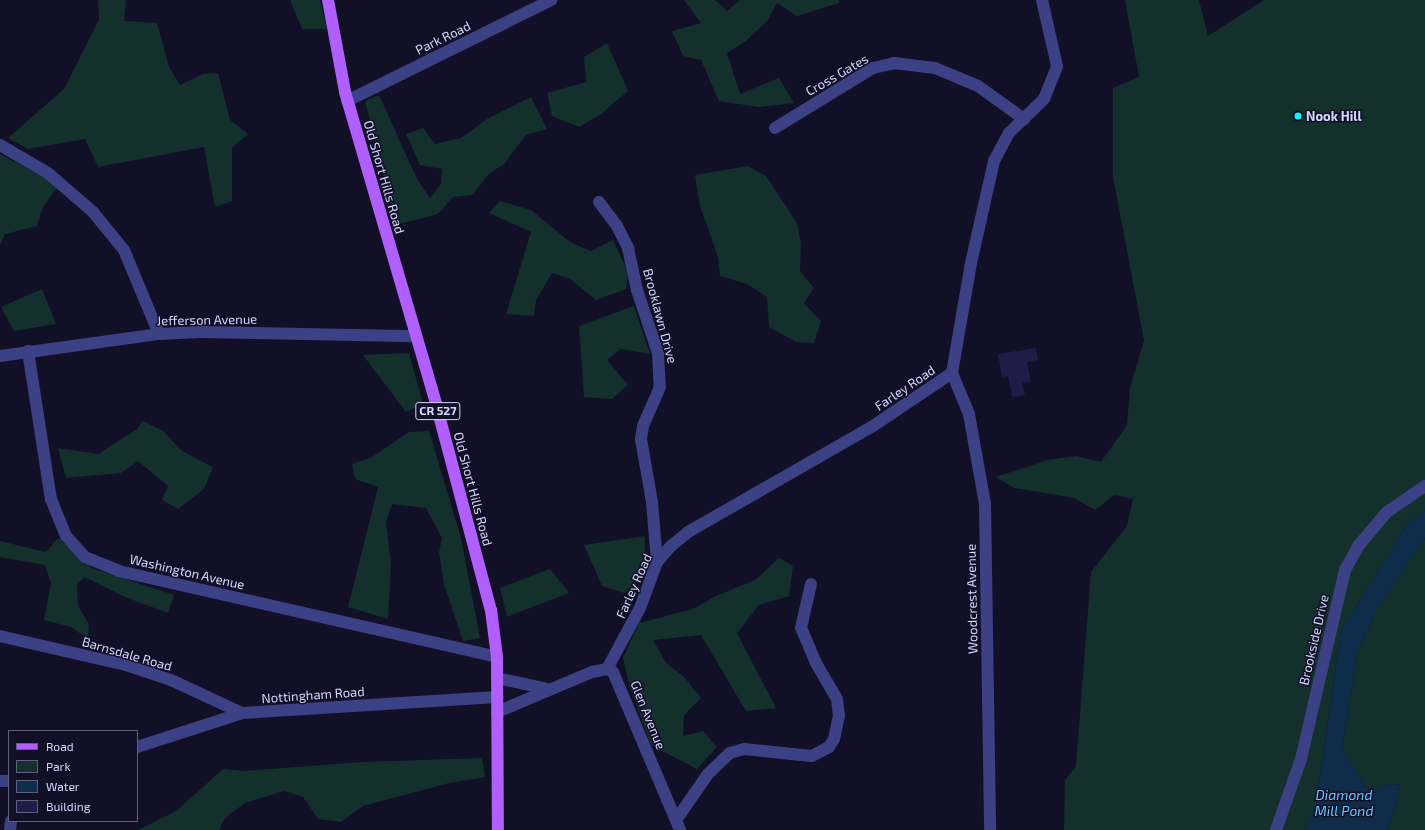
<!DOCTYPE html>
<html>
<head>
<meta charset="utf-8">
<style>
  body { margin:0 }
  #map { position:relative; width:1425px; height:830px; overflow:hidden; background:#111027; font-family:"Exo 2",sans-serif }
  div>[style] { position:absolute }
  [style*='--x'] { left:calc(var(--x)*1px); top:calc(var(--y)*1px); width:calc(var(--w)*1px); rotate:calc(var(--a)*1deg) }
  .green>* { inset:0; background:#13302c }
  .water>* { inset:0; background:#0f2c4b }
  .building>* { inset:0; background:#201c47 }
  .minor>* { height:12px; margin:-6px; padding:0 6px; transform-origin:6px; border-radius:6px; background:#3c4085 }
  .major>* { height:12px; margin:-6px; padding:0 6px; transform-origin:6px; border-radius:6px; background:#b15ffc }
  .dots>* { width:11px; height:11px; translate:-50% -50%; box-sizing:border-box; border:2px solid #111027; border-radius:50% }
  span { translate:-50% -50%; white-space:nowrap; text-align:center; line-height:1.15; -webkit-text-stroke:3px #111027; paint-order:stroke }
  .shield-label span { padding:1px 3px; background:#111027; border:1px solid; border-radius:3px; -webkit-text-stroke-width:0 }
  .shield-label { font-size:12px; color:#d6d6fe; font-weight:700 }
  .street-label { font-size:13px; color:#d6d6fe }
  .poi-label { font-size:13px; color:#d6d6fe; font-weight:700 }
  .left { translate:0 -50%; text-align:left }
  .water-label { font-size:14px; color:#66c7fd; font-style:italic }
  .legend { position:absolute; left:8px; top:730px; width:130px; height:92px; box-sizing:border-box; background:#111027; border:1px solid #605f7d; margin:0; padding:5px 7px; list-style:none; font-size:12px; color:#d6d6fe }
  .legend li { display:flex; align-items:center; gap:8px; height:20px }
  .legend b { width:20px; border:1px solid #605f7d }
</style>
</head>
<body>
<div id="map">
  <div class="green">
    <div style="clip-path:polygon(98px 0,126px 0,124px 21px,157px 23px,169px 67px,180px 85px,203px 74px,218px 73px,230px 120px,248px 134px,232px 148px,232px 201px,215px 207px,204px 147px,98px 167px,85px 139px,28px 149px,8px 138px,64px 89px,99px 20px)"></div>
    <div style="clip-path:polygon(290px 0,320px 0,327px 29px,302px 29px)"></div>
    <div style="clip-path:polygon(684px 0,715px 0,727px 11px,740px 0,839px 0,839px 3px,797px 16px,777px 3px,768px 20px,746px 41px,727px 53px,740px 94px,779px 78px,794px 103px,759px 107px,719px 101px,701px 60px,683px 56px,672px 31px,701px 23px)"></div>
    <div style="clip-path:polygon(1125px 0,1199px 0,1208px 36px,1264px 0,1425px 0,1425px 510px,1408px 523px,1341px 631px,1316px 806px,1305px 830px,1064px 830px,1065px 780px,1076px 766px,1091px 572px,1127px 526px,1133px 499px,1114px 495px,1095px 510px,1074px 498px,1014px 488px,996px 477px,1048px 460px,1076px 456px,1101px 462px,1127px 425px,1130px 388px,1144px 340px,1113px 177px,1113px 88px,1139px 77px)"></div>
    <div style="clip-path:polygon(607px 43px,628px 91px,601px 114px,579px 127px,552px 116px,547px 93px,586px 82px,584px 57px)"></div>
    <div style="clip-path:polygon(379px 95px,417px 179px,430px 198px,441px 184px,442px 169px,420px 165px,406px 134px,423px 128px,435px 144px,461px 138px,487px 119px,531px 97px,547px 129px,526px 135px,504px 164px,490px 173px,472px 195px,453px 197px,438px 214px,395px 225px,365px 101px)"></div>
    <div style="clip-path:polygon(0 154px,59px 185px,43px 207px,37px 226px,5px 234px,0 245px)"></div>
    <div style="clip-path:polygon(748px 166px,766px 176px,797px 223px,801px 243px,800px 271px,814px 288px,804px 303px,821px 321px,814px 343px,796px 342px,769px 327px,767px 297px,747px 284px,720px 276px,718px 257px,700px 206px,695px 175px)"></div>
    <div style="clip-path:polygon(500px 201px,531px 210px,570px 242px,591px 251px,613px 240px,628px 272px,626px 289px,596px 300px,570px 279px,552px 273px,536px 300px,534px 316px,506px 314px,531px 232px,489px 213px)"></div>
    <div style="clip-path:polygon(42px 289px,56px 324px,14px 331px,1px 307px)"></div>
    <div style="clip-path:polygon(634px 306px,650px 354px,620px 349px,607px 360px,628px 385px,612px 399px,584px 397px,579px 326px)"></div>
    <div style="clip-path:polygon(409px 353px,423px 404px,406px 412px,363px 355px)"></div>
    <div style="clip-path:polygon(143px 421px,163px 431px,182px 451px,213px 467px,204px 489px,178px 509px,162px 500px,168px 486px,138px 461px,121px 473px,66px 478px,58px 448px,98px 454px,137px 429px)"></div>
    <div style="clip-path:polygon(429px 431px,461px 538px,480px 638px,463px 641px,444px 584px,439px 552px,442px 538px,426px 508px,392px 504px,386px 523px,391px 563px,388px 619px,348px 607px,378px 487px,355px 479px,352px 464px,372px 457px,409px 432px)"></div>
    <div style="clip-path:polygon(645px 536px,645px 558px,636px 582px,624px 593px,602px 586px,584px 545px)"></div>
    <div style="clip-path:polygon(58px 538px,92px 568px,174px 595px,168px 613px,125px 597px,85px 577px,77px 584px,78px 606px,89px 624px,88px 639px,71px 627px,44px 620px,51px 583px,45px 565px,0 557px,0 541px,46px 552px)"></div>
    <div style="clip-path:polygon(1425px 538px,1425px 830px,1388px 830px,1401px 784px,1367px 789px,1342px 750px,1357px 652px,1379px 606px)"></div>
    <div style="clip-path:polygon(779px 558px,793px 566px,789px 596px,759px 605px,737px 633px,776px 708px,746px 711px,701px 635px,653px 640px,666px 663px,684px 677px,701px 698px,684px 715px,683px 736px,703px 731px,717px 747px,697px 769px,651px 745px,630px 688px,623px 658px,639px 623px,693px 609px,716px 596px,755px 580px)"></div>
    <div style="clip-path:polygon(550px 569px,569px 593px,507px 617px,500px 588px)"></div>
    <div style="clip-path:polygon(482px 758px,485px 777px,449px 783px,363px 806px,341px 822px,318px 819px,303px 797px,284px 791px,245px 803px,225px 818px,219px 830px,138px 830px,176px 811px,223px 769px,244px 771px,362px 762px)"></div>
  </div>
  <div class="water">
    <div style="clip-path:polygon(1425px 510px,1425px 538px,1379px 606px,1357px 652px,1342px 750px,1367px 789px,1401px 784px,1388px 830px,1305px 830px,1316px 806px,1341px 631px,1408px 523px)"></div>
  </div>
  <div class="building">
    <div style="clip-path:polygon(1036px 348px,1038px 360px,1027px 362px,1031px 382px,1022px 383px,1025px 395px,1012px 397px,1008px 376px,1002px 377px,998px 354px)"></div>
  </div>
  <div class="minor">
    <div style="--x:347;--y:101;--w:228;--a:-26.3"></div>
    <div style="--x:775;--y:128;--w:115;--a:-31.5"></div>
    <div style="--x:873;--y:68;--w:22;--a:-13"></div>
    <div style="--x:894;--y:63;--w:41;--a:7"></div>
    <div style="--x:935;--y:68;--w:47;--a:22.7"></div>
    <div style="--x:978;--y:86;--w:57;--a:35.7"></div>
    <div style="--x:0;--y:145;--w:56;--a:30.3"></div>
    <div style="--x:48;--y:173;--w:60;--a:40.9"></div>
    <div style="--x:93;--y:212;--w:49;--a:50.8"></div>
    <div style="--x:124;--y:250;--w:91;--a:67.4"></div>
    <div style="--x:599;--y:202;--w:30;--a:53"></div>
    <div style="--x:617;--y:226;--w:25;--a:63"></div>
    <div style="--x:628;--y:248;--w:43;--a:77.9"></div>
    <div style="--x:637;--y:290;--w:66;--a:71.6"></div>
    <div style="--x:658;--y:353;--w:34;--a:87"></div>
    <div style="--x:660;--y:387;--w:43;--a:113.6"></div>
    <div style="--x:643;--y:426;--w:13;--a:99"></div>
    <div style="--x:641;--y:439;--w:64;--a:80.1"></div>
    <div style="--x:652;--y:502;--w:60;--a:85.2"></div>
    <div style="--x:28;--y:351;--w:150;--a:81.2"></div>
    <div style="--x:51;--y:499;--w:40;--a:68"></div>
    <div style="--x:66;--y:536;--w:28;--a:48"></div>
    <div style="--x:85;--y:557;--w:37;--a:22"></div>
    <div style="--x:119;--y:571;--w:388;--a:12.8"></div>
    <div style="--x:0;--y:356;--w:161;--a:-7.9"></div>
    <div style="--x:159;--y:334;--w:40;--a:-2.9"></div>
    <div style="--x:199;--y:332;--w:217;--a:1.1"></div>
    <div style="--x:952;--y:373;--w:44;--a:67.5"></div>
    <div style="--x:969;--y:414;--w:91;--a:79.9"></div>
    <div style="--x:985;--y:504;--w:326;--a:89.1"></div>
    <div style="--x:0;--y:636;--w:129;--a:13"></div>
    <div style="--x:126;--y:665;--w:47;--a:18.4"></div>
    <div style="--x:171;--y:680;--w:78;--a:24.9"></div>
    <div style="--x:607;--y:669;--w:69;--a:-61.6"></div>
    <div style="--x:640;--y:608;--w:49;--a:-69.7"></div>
    <div style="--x:657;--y:562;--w:21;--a:-49"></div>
    <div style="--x:671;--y:546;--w:22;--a:-39"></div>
    <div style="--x:688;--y:532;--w:213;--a:-29.8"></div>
    <div style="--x:873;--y:426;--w:95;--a:-33.9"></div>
    <div style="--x:952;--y:373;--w:112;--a:-80.2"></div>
    <div style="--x:971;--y:263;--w:105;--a:-77.3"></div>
    <div style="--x:994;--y:161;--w:32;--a:-62"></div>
    <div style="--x:1009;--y:133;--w:49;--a:-44.2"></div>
    <div style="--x:1044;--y:99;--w:35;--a:-68"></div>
    <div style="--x:1057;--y:66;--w:68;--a:-102.8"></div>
    <div style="--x:497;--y:678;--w:51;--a:12.4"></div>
    <div style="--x:497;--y:712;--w:103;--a:-22.8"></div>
    <div style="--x:592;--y:672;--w:15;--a:-11"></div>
    <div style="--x:607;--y:669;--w:7;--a:27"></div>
    <div style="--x:613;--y:672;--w:172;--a:67"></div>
    <div style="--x:137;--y:747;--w:110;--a:-17.9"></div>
    <div style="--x:242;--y:713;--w:256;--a:-3.6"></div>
    <div style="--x:0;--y:781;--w:9;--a:0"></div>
    <div style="--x:676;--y:820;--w:56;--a:-55.2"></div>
    <div style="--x:708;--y:774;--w:30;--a:-44"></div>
    <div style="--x:730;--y:753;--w:15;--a:-16"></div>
    <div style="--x:744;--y:749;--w:68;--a:5.9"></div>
    <div style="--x:812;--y:756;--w:19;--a:-28"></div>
    <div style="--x:829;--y:747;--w:9;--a:-58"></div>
    <div style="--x:834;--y:739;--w:24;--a:-78"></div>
    <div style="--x:839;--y:716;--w:17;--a:-97"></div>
    <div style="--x:837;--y:699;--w:42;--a:-120.3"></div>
    <div style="--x:816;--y:663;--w:38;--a:-113"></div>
    <div style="--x:801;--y:628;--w:45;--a:-77.2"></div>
    <div style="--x:10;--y:830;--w:9;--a:-84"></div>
    <div style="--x:1276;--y:830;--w:75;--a:-70.6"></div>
    <div style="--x:1301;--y:759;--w:194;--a:-76.9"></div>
    <div style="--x:1345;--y:570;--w:29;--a:-61"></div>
    <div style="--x:1359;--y:545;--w:43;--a:-49.7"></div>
    <div style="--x:1387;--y:512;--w:46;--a:-34.4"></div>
  </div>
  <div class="major">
    <div style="--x:328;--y:0;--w:94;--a:79.5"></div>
    <div style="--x:345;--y:92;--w:325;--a:73.7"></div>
    <div style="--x:436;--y:404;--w:213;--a:75.1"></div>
    <div style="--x:491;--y:610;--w:47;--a:82.7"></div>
    <div style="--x:497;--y:657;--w:173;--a:89.7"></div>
  </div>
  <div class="dots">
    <div style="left:1298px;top:116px;background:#05fbfa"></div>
  </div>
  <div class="shield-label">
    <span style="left:438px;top:411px">CR 527</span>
  </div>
  <div class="street-label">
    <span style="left:443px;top:38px;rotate:-26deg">Park Road</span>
    <span style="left:837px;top:75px;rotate:-30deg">Cross Gates</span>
    <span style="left:384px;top:177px;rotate:74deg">Old Short Hills Road</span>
    <span style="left:660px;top:316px;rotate:75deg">Brooklawn Drive</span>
    <span style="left:207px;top:320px;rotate:-1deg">Jefferson Avenue</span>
    <span style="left:905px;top:388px;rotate:-34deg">Farley Road</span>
    <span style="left:473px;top:489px;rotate:75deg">Old Short Hills Road</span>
    <span style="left:187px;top:572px;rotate:13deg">Washington Avenue</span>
    <span style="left:634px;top:586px;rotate:-66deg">Farley Road</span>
    <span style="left:972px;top:599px;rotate:-91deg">Woodcrest Avenue</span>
    <span style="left:1314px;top:640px;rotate:-77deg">Brookside Drive</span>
    <span style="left:127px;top:654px;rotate:16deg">Barnsdale Road</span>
    <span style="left:313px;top:695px;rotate:-4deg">Nottingham Road</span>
    <span style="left:648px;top:715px;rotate:68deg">Glen Avenue</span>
  </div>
  <div class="poi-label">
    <span class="left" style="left:1306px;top:116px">Nook Hill</span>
  </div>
  <div class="water-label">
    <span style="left:1344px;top:803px">Diamond<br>Mill Pond</span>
  </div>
  <ul class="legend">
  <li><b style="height:5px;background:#b15ffc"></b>Road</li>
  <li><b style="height:11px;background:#13302c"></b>Park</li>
  <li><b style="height:11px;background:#0f2c4b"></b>Water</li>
  <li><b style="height:11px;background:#201c47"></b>Building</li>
  </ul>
</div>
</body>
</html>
